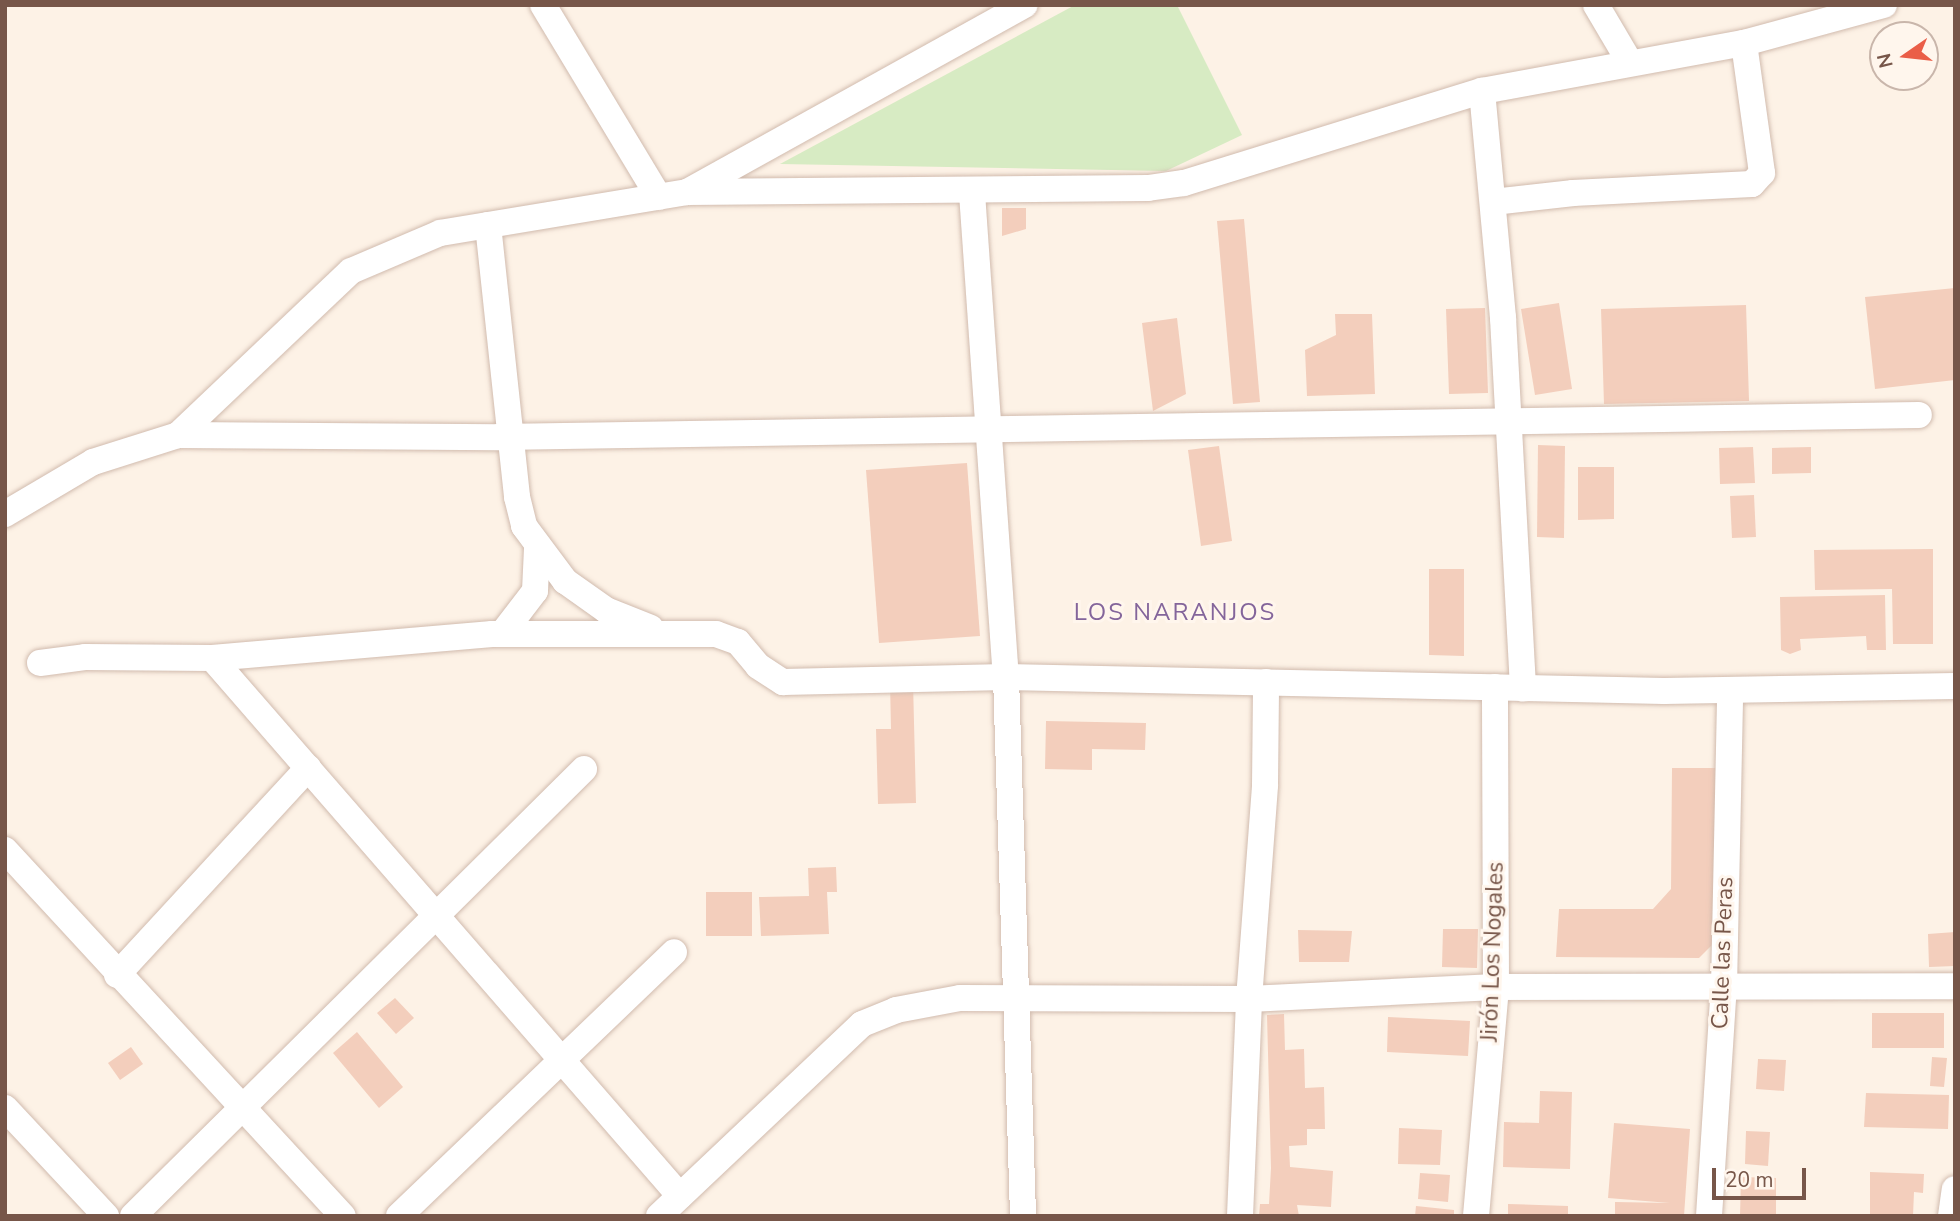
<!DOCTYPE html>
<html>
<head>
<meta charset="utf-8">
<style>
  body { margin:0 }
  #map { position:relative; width:1960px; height:1221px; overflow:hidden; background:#fdf2e6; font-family:"Nunito Sans",sans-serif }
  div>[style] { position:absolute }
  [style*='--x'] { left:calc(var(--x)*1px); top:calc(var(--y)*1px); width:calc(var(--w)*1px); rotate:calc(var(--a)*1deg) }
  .green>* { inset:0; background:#d7ebc3 }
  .building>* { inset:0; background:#f3cebc }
  .roads { filter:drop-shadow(0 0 2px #d1bbae) drop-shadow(0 0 2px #d1bbae) }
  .minor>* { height:26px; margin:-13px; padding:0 13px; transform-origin:13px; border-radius:13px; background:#fff }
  span { translate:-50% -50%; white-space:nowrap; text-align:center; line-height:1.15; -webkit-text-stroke:6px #fff6ed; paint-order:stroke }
  .street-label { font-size:23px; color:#775649 }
  .neighbourhood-label { font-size:24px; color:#84659b; letter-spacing:2px }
  .frame { position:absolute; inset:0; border:7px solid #775649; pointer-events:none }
  .north { position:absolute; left:1869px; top:21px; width:70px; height:70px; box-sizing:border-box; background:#fff6ed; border:2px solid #c9b6ab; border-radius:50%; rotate:256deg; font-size:19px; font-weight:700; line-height:28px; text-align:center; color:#775649 }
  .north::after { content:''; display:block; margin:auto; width:24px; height:32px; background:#ea5e48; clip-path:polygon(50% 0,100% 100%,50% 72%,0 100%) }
  .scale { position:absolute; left:1712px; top:1168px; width:94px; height:32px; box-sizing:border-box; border:4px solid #775649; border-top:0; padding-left:9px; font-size:21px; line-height:24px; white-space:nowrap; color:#775649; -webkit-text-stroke:5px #fff6ed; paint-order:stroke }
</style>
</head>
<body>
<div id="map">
  <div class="green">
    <div style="clip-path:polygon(1075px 5px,1177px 5px,1242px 135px,1166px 171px,780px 164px)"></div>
  </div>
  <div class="building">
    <div style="clip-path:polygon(1002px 208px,1026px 208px,1026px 229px,1002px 236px)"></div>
    <div style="clip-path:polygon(1244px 219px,1260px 402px,1233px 404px,1217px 221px)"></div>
    <div style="clip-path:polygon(1955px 288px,1955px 380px,1875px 389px,1865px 297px)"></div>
    <div style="clip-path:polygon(1559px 303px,1572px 389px,1535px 395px,1521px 309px)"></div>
    <div style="clip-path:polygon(1746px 305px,1749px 401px,1604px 404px,1601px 309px)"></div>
    <div style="clip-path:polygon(1485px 308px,1488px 393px,1449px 394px,1446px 309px)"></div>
    <div style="clip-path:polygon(1335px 314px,1372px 314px,1375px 394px,1307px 396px,1305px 350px,1336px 335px)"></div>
    <div style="clip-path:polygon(1177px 318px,1186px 394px,1153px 411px,1142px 323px)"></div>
    <div style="clip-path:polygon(1538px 445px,1565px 446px,1564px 538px,1537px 537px)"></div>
    <div style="clip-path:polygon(1219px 446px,1232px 541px,1201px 546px,1188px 450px)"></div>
    <div style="clip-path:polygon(1753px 447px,1755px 483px,1720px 484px,1719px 448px)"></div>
    <div style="clip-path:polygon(1811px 447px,1811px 473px,1772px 474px,1772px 448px)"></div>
    <div style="clip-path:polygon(967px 463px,980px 636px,879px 643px,866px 470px)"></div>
    <div style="clip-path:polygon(1578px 467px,1614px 467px,1614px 519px,1578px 520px)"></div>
    <div style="clip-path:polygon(1754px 495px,1756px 537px,1732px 538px,1730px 496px)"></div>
    <div style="clip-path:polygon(1933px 549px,1933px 644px,1893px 644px,1892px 589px,1815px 590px,1814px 550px)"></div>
    <div style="clip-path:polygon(1429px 569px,1464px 569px,1464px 656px,1429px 655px)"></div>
    <div style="clip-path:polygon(1885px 595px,1886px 650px,1867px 650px,1866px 636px,1800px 639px,1801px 650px,1790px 654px,1781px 650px,1780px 597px)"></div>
    <div style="clip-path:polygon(913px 682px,916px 803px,878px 804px,876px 729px,891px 729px,890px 683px)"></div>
    <div style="clip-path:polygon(1046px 721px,1146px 723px,1145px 750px,1092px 749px,1092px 770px,1045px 769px)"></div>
    <div style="clip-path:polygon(1672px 768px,1719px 768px,1724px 933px,1699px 958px,1556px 957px,1559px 909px,1653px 909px,1671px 889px)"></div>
    <div style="clip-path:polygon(836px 867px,837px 892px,827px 892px,829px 934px,761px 936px,759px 897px,809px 896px,808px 868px)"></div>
    <div style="clip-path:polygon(706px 892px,752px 892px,752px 936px,706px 936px)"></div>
    <div style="clip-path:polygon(1443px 929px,1478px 929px,1477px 968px,1442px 967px)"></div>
    <div style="clip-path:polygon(1298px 930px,1352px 931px,1349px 962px,1299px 962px)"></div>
    <div style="clip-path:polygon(1955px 932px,1955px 966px,1929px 967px,1928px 934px)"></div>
    <div style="clip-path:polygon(395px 998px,414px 1018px,396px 1034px,377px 1013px)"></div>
    <div style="clip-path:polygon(1872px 1013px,1944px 1013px,1944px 1048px,1872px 1048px)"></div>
    <div style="clip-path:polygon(1284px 1014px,1285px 1050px,1304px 1049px,1305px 1088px,1324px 1087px,1325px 1129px,1307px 1129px,1307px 1145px,1289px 1146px,1290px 1167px,1333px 1171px,1331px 1207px,1297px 1205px,1299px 1216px,1259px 1216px,1260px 1204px,1269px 1204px,1271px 1168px,1267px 1015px)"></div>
    <div style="clip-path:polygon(1388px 1017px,1470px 1021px,1468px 1056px,1387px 1052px)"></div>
    <div style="clip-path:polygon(357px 1032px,403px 1087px,379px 1108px,333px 1053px)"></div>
    <div style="clip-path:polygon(131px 1047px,143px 1064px,120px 1080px,108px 1063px)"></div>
    <div style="clip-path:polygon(1932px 1057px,1947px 1058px,1944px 1087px,1930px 1086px)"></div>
    <div style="clip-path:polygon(1758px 1059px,1786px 1060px,1784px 1091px,1756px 1089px)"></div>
    <div style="clip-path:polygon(1540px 1091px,1572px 1092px,1570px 1169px,1503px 1167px,1504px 1122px,1539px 1123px)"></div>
    <div style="clip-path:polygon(1866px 1093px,1949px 1095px,1948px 1129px,1864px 1127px)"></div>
    <div style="clip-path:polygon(1614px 1123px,1690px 1129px,1684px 1216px,1615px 1216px,1615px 1202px,1670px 1203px,1608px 1198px)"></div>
    <div style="clip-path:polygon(1399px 1128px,1442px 1130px,1440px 1165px,1398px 1164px)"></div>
    <div style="clip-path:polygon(1746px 1131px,1770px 1132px,1768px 1166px,1745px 1164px)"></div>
    <div style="clip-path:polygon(1870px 1172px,1924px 1174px,1923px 1193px,1914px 1192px,1913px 1216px,1870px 1216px)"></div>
    <div style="clip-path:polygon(1420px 1173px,1450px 1175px,1448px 1202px,1418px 1199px)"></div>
    <div style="clip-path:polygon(1741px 1177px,1776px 1178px,1776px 1216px,1740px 1216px)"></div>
    <div style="clip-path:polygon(1508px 1204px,1568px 1206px,1568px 1216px,1508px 1216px)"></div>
    <div style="clip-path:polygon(1416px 1206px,1454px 1210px,1454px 1216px,1415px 1216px)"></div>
  </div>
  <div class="roads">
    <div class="minor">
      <div style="--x:543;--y:5;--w:224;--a:58.9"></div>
      <div style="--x:1596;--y:5;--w:65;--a:59.5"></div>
      <div style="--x:1482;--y:91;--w:228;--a:84.7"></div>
      <div style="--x:1503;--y:318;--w:371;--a:86.9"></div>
      <div style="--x:687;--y:192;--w:461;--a:-0.5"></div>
      <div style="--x:1148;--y:188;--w:36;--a:-8"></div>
      <div style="--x:1184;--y:183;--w:312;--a:-17.2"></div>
      <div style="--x:1482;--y:91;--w:266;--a:-10.4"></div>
      <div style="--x:1744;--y:43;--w:145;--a:-15.2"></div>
      <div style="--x:972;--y:193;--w:485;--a:86"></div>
      <div style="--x:1006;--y:677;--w:539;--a:88.19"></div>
      <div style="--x:1493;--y:202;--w:81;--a:-6.4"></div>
      <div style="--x:1573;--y:193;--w:179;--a:-2.9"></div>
      <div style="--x:1752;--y:184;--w:15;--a:-48"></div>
      <div style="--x:1762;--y:173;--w:131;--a:-97.9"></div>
      <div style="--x:488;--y:225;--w:274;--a:83.9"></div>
      <div style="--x:517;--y:497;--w:30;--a:76"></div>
      <div style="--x:524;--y:526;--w:69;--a:53.3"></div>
      <div style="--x:565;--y:581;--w:50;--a:35.3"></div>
      <div style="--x:606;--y:610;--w:48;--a:21.8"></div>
      <div style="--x:178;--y:435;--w:238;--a:-43.5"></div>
      <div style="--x:351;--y:271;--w:97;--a:-23.1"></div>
      <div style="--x:440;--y:233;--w:250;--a:-9.4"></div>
      <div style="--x:687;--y:192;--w:386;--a:-29"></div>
      <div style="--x:5;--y:514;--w:102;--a:-30.6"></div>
      <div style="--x:93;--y:462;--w:89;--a:-17.6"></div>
      <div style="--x:178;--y:435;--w:321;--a:0.4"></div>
      <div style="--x:499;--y:437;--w:1420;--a:-0.89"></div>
      <div style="--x:502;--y:634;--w:54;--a:-52.5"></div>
      <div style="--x:535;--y:591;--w:42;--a:-87.3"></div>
      <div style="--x:212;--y:658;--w:713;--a:48.98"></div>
      <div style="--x:40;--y:663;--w:45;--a:-7.6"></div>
      <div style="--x:85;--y:657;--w:127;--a:0.5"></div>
      <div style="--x:212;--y:658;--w:281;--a:-4.9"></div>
      <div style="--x:492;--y:634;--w:224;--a:0"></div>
      <div style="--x:716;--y:634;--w:23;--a:20"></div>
      <div style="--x:738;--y:642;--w:31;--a:50"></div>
      <div style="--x:758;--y:666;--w:30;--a:33"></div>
      <div style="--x:783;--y:682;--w:223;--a:-1.3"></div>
      <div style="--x:1006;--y:677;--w:658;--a:1.22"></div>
      <div style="--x:1664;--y:691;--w:291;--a:-1"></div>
      <div style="--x:5;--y:850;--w:498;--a:47.3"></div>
      <div style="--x:117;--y:975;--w:282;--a:-47.3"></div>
      <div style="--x:5;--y:1108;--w:148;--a:46.9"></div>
      <div style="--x:133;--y:1216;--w:635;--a:-44.74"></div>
      <div style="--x:399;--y:1216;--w:381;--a:-43.8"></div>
      <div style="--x:659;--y:1216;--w:279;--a:-43.4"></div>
      <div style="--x:862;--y:1024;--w:37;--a:-22"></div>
      <div style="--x:896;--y:1010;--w:65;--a:-10.6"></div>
      <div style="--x:960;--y:998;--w:289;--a:0.2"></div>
      <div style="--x:1249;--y:999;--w:247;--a:-2.8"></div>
      <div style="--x:1496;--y:987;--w:459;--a:-0.1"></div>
      <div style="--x:1240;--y:1216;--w:217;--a:-87.6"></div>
      <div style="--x:1249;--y:999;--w:215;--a:-85.7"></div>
      <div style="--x:1265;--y:785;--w:103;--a:-89.4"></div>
      <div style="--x:1476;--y:1216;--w:230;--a:-85"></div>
      <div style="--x:1496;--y:987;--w:300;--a:-90.2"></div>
      <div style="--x:1709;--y:1216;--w:229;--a:-86.3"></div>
      <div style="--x:1724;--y:987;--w:297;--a:-88.8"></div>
      <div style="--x:1951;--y:1216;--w:27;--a:-82"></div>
    </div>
  </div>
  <div class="street-label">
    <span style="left:1493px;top:952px;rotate:-88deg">Jirón Los Nogales</span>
    <span style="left:1723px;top:953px;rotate:-88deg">Calle las Peras</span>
  </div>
  <div class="neighbourhood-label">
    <span style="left:1175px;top:613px">LOS NARANJOS</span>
  </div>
  <div class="frame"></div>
  <div class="north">N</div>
  <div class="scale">20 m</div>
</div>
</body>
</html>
